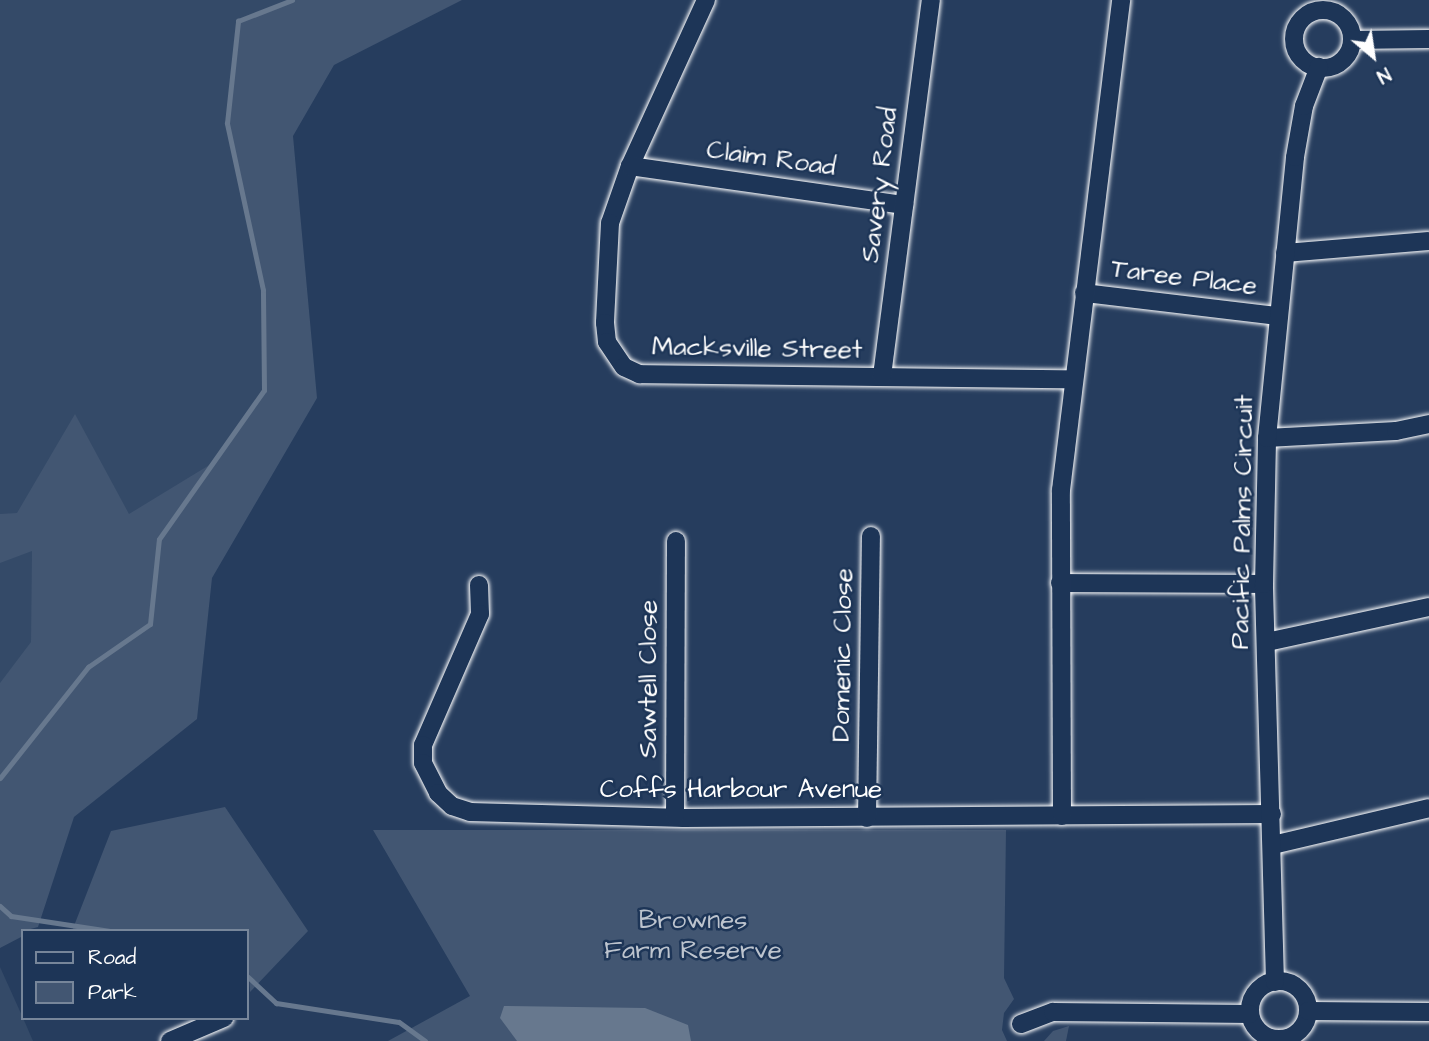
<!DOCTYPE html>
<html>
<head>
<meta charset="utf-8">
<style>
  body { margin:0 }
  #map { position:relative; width:1429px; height:1041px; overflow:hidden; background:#263d5e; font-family:"Architects Daughter",sans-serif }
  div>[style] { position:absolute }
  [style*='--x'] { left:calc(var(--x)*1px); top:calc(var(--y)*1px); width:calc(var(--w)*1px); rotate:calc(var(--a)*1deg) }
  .built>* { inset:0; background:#344a68 }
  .green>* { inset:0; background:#425672 }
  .water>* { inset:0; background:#67788e }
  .stream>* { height:5px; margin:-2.5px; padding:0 2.5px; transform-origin:2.5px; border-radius:2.5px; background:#67788e }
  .roads { filter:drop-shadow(0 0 2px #fff) drop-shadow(0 0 2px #fff) }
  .minor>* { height:18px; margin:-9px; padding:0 9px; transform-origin:9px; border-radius:9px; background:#1d3557 }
  .minor>.ring { margin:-9px; padding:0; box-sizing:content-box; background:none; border:18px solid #1d3557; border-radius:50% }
  span { translate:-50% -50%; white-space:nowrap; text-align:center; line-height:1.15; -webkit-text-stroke:5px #1d3557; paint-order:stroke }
  .street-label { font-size:26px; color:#fff }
  .park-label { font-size:26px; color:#bdc4ce }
  .legend { position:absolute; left:21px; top:929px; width:228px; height:91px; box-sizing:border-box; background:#1d3557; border:2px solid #77869a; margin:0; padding:9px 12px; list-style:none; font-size:21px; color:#fff }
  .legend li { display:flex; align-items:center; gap:14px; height:35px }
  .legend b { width:35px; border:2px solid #77869a }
  .north { position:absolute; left:1338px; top:21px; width:70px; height:70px; -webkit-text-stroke:5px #1d3557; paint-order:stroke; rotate:151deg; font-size:19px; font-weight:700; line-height:28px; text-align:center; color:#fff }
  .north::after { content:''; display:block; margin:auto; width:24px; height:32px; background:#fff; clip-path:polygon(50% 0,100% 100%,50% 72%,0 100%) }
</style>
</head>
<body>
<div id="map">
  <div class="built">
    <div style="clip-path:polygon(0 0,292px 0,238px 21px,227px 123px,263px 290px,264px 390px,0 778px)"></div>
    <div style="clip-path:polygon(0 967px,23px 1018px,33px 1041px,0 1041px)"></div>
  </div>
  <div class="green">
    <div style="clip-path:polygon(292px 0,462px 0,334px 65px,293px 136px,317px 398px,212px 578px,197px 719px,74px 817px,38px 927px,23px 931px,23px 936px,0 948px,0 683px,31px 642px,32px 551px,0 563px,0 514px,17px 513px,75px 414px,129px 514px,211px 464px,264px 391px,263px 290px,227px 123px,238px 21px)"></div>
    <div style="clip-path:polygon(225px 807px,308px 931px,250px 992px,247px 931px,72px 931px,111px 831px)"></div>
    <div style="clip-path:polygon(373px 830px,1006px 830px,1004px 978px,1014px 999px,1004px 1013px,1002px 1030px,1007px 1041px,388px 1041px,470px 996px)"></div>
    <div style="clip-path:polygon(1069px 1026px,1066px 1041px,1044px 1041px,1053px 1031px)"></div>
  </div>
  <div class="water">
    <div style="clip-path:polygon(504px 1006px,645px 1008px,688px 1025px,691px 1041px,517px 1041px,500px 1018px)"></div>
  </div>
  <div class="stream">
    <div style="--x:0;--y:778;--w:142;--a:-51.6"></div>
    <div style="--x:88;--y:667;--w:75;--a:-34.7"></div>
    <div style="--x:150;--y:624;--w:85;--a:-84"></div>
    <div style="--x:159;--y:539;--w:182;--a:-54.8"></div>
    <div style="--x:264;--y:390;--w:100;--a:-90.6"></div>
    <div style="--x:263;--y:290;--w:171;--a:-102.2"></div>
    <div style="--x:227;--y:123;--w:103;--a:-83.8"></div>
    <div style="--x:238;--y:21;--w:58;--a:-21.3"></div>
    <div style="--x:0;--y:906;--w:15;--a:42"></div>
    <div style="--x:11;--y:916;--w:100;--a:8.6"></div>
    <div style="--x:247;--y:976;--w:40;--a:43"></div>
    <div style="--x:276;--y:1003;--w:124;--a:8.8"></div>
    <div style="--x:399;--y:1022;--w:32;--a:36"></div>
  </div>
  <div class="roads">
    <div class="minor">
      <div style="--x:706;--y:0;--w:183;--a:114.6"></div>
      <div style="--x:630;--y:166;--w:60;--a:109.3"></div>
      <div style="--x:610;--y:223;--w:100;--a:92.9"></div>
      <div style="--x:605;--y:323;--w:19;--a:84"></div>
      <div style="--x:607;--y:342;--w:30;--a:56"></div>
      <div style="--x:624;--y:367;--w:17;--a:25"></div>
      <div style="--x:639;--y:374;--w:434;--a:0.7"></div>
      <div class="ring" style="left:1294px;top:10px;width:40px;height:40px"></div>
      <div style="--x:1352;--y:40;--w:77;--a:-0.7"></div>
      <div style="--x:630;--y:166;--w:277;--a:8.1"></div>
      <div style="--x:1285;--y:253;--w:144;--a:-4.8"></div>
      <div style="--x:1084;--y:293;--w:195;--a:6.8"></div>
      <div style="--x:882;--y:376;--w:379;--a:-82.6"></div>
      <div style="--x:1267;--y:438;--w:129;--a:-3.1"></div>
      <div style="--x:1396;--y:431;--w:34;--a:-12"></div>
      <div style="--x:1060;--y:583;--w:204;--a:0.3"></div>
      <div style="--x:479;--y:585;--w:29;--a:88"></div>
      <div style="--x:480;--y:614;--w:143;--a:113.5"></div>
      <div style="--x:423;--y:745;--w:18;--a:90"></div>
      <div style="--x:423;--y:763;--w:34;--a:63"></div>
      <div style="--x:438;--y:793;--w:19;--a:43"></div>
      <div style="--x:452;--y:806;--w:19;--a:18"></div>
      <div style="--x:470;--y:812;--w:214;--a:1.6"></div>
      <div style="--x:684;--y:818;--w:588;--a:-0.39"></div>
      <div style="--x:1267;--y:642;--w:166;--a:-12.2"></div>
      <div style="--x:1062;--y:816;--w:326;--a:-90.2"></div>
      <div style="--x:1061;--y:490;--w:494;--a:-83"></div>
      <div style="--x:675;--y:817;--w:276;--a:-89.8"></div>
      <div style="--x:867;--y:818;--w:282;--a:-89.2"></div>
      <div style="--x:1273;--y:845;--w:160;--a:-13.3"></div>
      <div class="ring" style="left:1250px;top:981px;width:40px;height:40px"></div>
      <div style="--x:1275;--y:982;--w:398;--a:-91.6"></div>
      <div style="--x:1264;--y:584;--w:146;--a:-88.8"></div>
      <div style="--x:1267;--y:438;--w:282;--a:-84.3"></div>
      <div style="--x:1295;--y:157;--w:52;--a:-80"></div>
      <div style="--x:1304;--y:106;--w:42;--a:-69"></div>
      <div style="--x:1308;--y:1011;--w:121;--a:0.5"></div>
      <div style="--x:1021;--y:1024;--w:34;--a:-21"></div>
      <div style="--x:1053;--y:1012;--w:197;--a:0.6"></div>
      <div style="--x:170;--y:1041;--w:59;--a:-23.1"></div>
    </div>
  </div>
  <div class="street-label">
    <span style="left:771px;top:159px;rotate:8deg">Claim Road</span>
    <span style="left:880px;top:185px;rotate:-83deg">Savery Road</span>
    <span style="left:1184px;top:278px;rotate:7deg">Taree Place</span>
    <span style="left:757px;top:349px;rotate:1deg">Macksville Street</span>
    <span style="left:1243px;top:522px;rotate:-89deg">Pacific Palms Circuit</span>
    <span style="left:843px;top:655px;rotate:-89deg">Domenic Close</span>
    <span style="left:649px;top:679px;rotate:-90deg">Sawtell Close</span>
    <span style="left:741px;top:790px">Coffs Harbour Avenue</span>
  </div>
  <div class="park-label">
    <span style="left:693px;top:936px">Brownes<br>Farm Reserve</span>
  </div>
  <ul class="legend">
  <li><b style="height:9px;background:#1d3557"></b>Road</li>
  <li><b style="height:19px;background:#425672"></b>Park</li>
  </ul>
  <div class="north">N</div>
</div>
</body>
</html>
